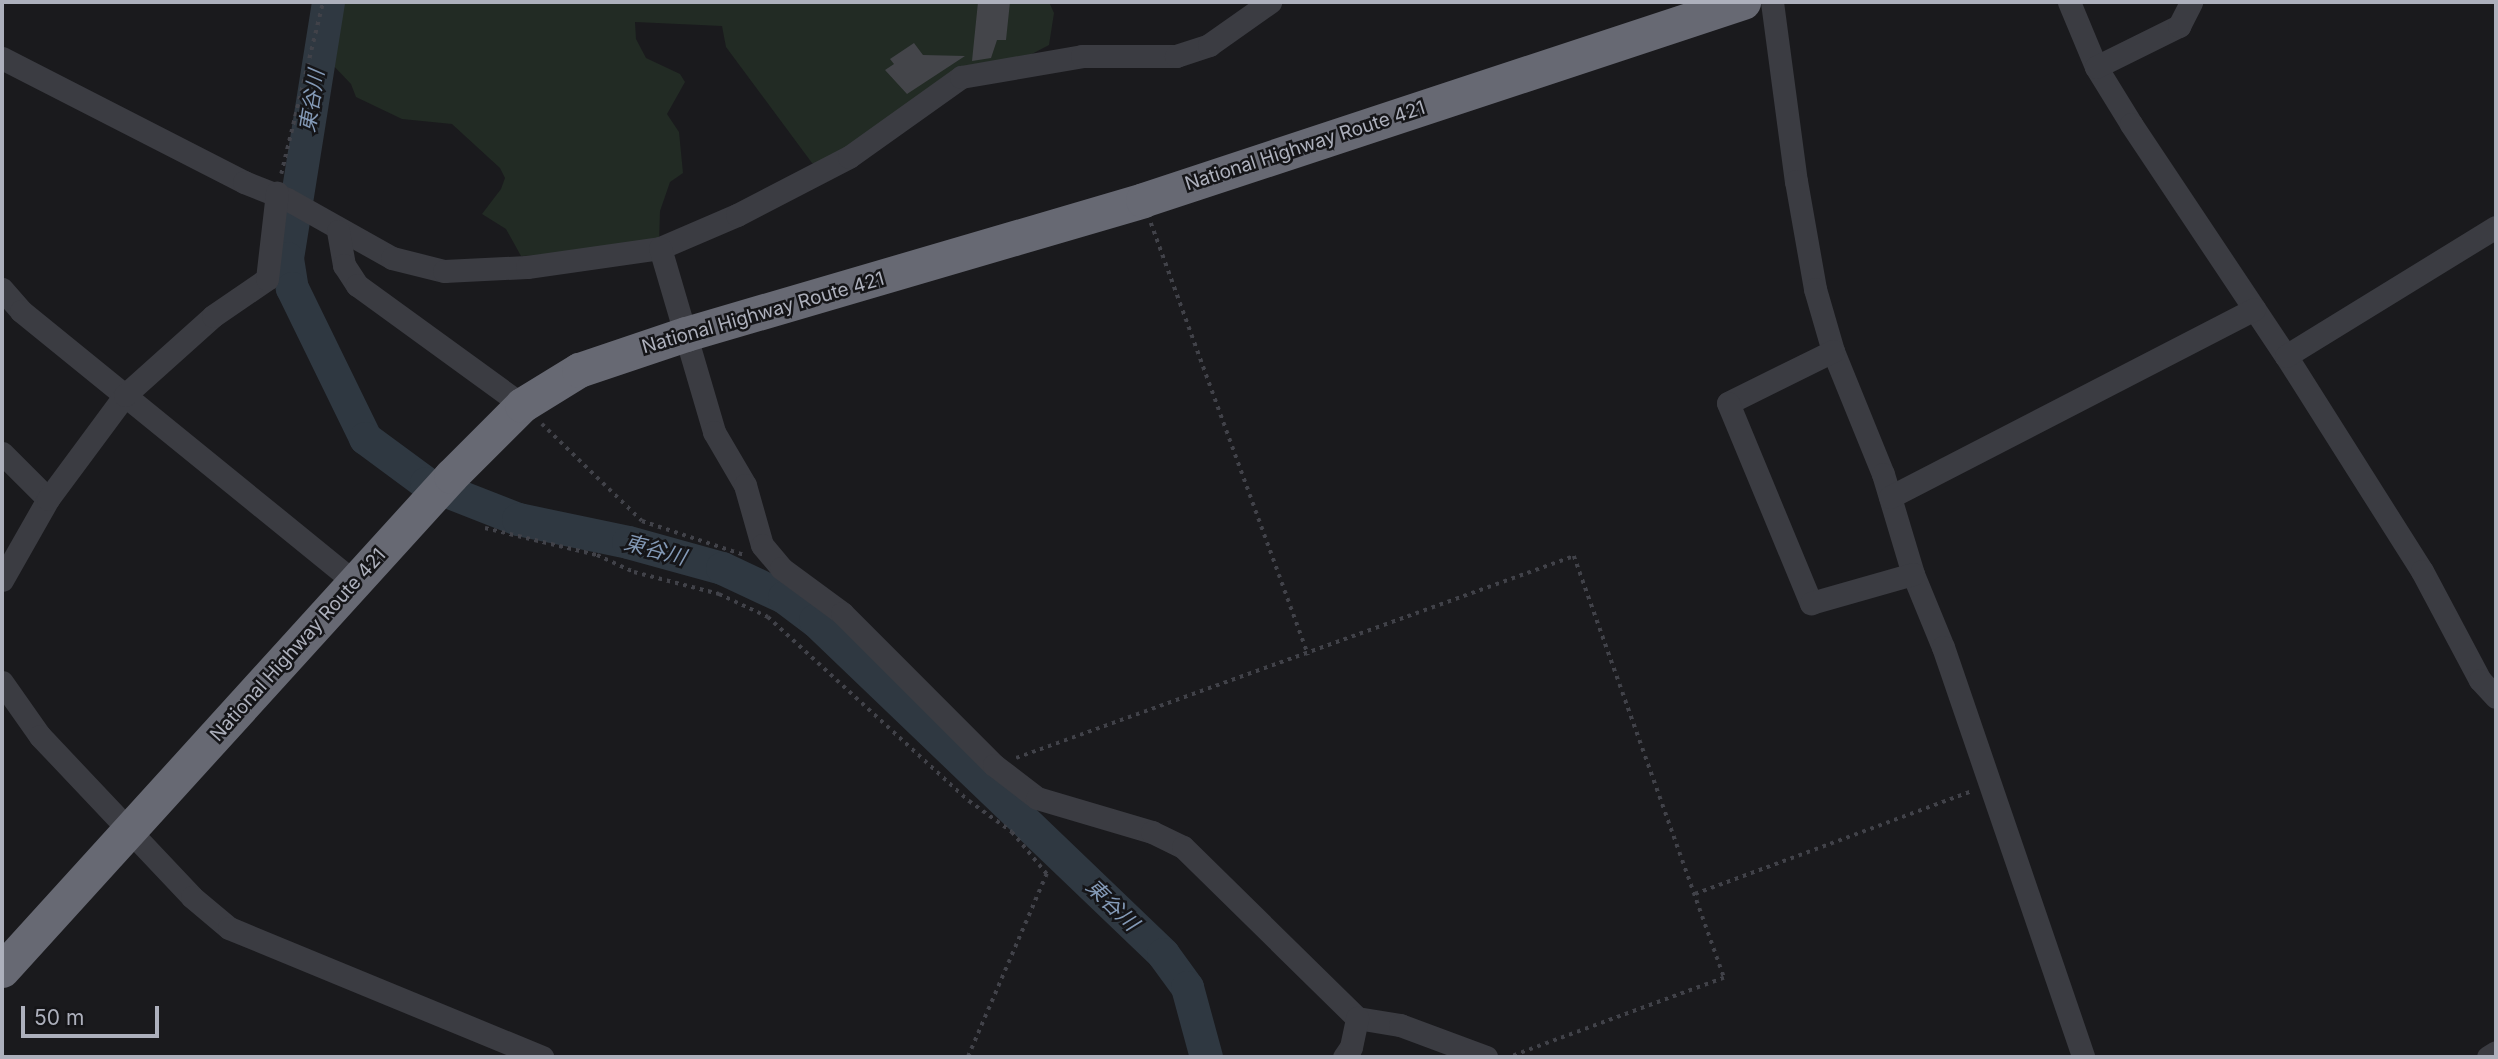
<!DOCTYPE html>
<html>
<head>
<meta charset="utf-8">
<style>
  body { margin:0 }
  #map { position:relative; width:2498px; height:1059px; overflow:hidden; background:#1a1a1d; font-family:Inter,"Noto Sans JP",sans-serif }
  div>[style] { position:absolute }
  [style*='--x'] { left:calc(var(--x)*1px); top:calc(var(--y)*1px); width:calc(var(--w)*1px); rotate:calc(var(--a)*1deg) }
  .green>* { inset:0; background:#222b24 }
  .river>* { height:33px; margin:-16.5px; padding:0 16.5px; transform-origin:16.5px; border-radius:16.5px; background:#2f3841 }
  .building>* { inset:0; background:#44454a }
  .path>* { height:3.5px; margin-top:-1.75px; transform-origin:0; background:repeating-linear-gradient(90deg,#414249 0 3.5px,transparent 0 8.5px) }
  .minor>* { height:23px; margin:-11.5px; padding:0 11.5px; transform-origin:11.5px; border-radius:11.5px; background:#3b3c42 }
  .highway>* { height:35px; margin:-17.5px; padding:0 17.5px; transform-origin:17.5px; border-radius:17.5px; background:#676973 }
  span { translate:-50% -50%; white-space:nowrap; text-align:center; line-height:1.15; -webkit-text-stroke:5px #151518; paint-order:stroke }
  .street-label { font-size:19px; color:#adb0bc }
  .water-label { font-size:21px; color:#849ab7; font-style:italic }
  .frame { position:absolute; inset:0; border:4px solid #adb0bc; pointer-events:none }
  .scale { position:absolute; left:21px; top:1006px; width:138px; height:32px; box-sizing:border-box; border:4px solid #adb0bc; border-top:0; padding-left:9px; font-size:21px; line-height:24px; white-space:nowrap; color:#adb0bc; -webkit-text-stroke:5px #151518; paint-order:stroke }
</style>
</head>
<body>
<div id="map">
  <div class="green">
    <div style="clip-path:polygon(335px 2px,1049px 2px,1054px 13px,1049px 45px,820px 165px,812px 163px,726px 47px,722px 26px,635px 22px,636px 39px,646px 58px,680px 74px,685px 82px,667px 114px,679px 132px,683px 173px,670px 182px,660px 211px,659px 243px,585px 254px,521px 256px,506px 229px,482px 214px,501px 189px,505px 178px,500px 168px,452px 124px,402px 119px,356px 97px,351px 84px,327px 59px)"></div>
  </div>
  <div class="river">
    <div style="--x:328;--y:2;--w:259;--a:99.1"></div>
    <div style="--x:287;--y:258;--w:30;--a:81"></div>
    <div style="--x:292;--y:288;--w:167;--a:64"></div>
    <div style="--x:365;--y:438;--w:76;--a:36.4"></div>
    <div style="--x:426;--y:483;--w:99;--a:21.4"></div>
    <div style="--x:518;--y:519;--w:112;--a:11.8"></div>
    <div style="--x:628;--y:542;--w:98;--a:15.5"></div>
    <div style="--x:722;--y:568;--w:68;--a:25.1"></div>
    <div style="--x:784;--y:597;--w:39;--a:37"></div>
    <div style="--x:815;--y:620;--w:482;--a:43.8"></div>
    <div style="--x:1163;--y:954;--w:41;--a:54"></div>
    <div style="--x:1187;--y:987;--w:73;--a:74.8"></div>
  </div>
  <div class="building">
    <div style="clip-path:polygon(978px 2px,1010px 2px,1006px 40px,997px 40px,991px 58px,972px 61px)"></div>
    <div style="clip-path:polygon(914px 43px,923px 55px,965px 56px,907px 94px,885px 70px,894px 64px,890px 59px)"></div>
  </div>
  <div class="path">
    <div style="--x:281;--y:174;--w:177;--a:-76.3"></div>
    <div style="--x:1151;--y:223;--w:460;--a:70"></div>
    <div style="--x:542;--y:424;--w:139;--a:44.1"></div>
    <div style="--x:642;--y:521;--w:108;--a:18.4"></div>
    <div style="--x:485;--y:528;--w:115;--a:13.6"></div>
    <div style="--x:597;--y:555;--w:41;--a:24.7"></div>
    <div style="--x:634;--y:572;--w:88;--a:14.5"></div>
    <div style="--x:719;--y:594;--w:54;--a:25.1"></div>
    <div style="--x:768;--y:617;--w:273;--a:42.5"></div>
    <div style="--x:969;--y:801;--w:53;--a:35.8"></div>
    <div style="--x:1012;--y:832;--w:55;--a:50.2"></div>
    <div style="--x:1047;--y:874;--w:199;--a:113.3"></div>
    <div style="--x:1016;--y:758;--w:593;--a:-19.9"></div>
    <div style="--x:1574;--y:556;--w:448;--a:70.4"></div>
    <div style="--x:1724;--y:978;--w:227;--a:159.7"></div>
    <div style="--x:1695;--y:894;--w:296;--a:-20.4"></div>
  </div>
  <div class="minor">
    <div style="--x:1772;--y:2;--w:181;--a:82.4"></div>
    <div style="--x:1796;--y:181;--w:110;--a:80"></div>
    <div style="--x:1815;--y:289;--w:65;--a:73.8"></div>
    <div style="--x:1833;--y:351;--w:133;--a:67.9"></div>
    <div style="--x:1883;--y:474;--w:104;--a:73.3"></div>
    <div style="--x:1913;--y:574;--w:79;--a:67.7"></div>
    <div style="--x:1943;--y:647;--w:433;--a:71.1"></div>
    <div style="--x:2069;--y:2;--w:70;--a:67.4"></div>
    <div style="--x:2096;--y:67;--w:67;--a:58.4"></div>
    <div style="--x:2131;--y:124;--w:279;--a:56.3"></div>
    <div style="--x:2286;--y:356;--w:254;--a:57.7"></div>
    <div style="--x:2422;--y:571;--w:123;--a:62"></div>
    <div style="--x:2480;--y:680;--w:23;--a:47"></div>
    <div style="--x:2;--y:58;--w:272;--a:27.1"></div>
    <div style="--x:244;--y:182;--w:46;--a:21.6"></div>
    <div style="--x:287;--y:199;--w:120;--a:29.3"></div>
    <div style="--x:392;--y:258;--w:54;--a:14"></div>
    <div style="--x:444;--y:271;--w:83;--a:-2.8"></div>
    <div style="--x:527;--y:267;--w:134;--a:-8.1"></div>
    <div style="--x:660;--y:248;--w:84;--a:-23.2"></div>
    <div style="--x:737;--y:215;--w:126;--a:-27.4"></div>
    <div style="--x:849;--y:157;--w:138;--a:-35.5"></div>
    <div style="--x:961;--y:77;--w:123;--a:-9.8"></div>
    <div style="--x:1082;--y:56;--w:94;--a:0"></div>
    <div style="--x:1176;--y:56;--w:35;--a:-18"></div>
    <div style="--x:1209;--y:45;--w:75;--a:-35.2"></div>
    <div style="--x:2096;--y:67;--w:93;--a:-26.3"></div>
    <div style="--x:2179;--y:26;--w:27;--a:-63"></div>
    <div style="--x:338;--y:231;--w:35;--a:80"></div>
    <div style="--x:344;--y:265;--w:24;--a:57"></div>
    <div style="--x:357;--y:285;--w:204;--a:36"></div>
    <div style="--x:660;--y:248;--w:192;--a:73.6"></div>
    <div style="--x:714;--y:432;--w:61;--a:59.7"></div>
    <div style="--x:745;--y:485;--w:62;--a:74.2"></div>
    <div style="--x:762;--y:545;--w:30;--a:50"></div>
    <div style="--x:781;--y:568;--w:76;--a:36.4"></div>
    <div style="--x:842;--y:613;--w:215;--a:45"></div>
    <div style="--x:994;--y:765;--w:54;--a:37.5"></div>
    <div style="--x:1037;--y:798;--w:120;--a:16.5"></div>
    <div style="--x:1152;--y:832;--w:34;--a:26"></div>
    <div style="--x:1183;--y:847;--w:244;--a:44.5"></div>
    <div style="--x:1357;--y:1018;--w:44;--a:9.2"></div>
    <div style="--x:1400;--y:1025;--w:92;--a:20.4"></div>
    <div style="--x:2;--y:289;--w:29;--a:49"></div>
    <div style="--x:21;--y:311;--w:429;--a:39.1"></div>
    <div style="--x:1833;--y:351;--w:117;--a:153.7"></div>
    <div style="--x:1728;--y:403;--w:217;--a:67.5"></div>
    <div style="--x:1811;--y:603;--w:106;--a:-15.9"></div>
    <div style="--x:2286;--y:356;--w:246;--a:-31.6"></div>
    <div style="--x:2;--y:453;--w:65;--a:45"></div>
    <div style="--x:1890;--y:497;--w:410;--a:-27.3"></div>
    <div style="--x:2;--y:580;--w:93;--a:-60.4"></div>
    <div style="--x:48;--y:499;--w:129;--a:-53.5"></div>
    <div style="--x:125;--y:395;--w:118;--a:-41.9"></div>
    <div style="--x:213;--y:316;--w:65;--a:-34.4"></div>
    <div style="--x:267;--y:279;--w:87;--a:-83.4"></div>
    <div style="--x:2;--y:682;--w:66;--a:54.9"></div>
    <div style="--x:40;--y:736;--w:221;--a:46.6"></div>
    <div style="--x:192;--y:897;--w:48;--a:40"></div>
    <div style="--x:229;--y:928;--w:339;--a:22.4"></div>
    <div style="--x:1344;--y:1057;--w:12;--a:-55"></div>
    <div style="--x:1351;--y:1047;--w:30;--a:-78"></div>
    <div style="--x:2488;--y:1057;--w:9;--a:-32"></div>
  </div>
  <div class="highway">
    <div style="--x:2;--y:970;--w:668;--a:-47.73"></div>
    <div style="--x:451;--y:476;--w:100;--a:-45"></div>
    <div style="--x:522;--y:405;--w:67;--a:-31.6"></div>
    <div style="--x:579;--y:370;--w:113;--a:-18.6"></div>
    <div style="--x:686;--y:334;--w:476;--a:-16.3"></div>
    <div style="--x:1143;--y:200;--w:632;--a:-18.26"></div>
  </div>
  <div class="street-label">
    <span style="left:1305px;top:146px;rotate:-18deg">National Highway Route 421</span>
    <span style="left:763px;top:313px;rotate:-16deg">National Highway Route 421</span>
    <span style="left:298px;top:645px;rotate:-48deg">National Highway Route 421</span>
  </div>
  <div class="water-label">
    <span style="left:312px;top:101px;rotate:-81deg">東谷川</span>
    <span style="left:655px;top:550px;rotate:15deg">東谷川</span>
    <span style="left:1112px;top:905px;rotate:44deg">東谷川</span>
  </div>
  <div class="frame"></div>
  <div class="scale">50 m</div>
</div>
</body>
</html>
